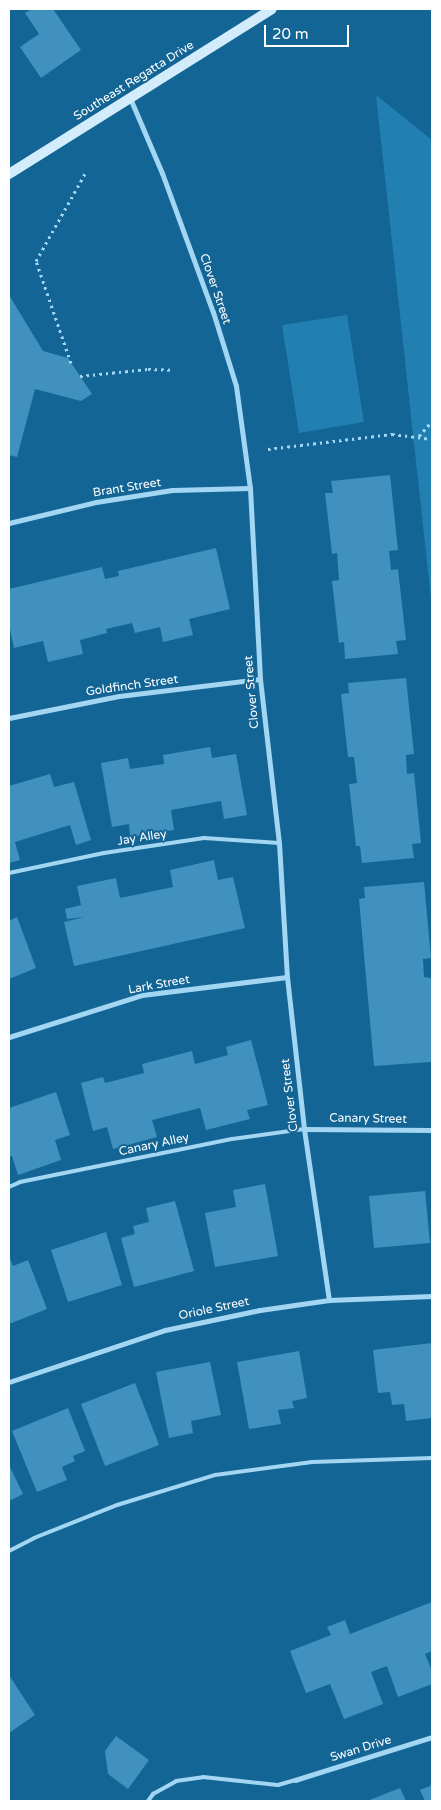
<!DOCTYPE html>
<html>
<head>
<meta charset="utf-8">
<style>
  body { margin:0 }
  #map { position:relative; width:441px; height:1810px; overflow:hidden; background:#136595; font-family:"Varela Round",sans-serif }
  div>[style] { position:absolute }
  [style*='--x'] { left:calc(var(--x)*1px); top:calc(var(--y)*1px); width:calc(var(--w)*1px); rotate:calc(var(--a)*1deg) }
  .green>* { inset:0; background:#227fb2 }
  .building>* { inset:0; background:#4091be }
  .path>* { height:3px; margin-top:-1.5px; transform-origin:0; background:repeating-linear-gradient(90deg,#a3d6f2 0 2.5px,transparent 0 6.5px) }
  .lane>* { height:4px; margin:-2px; padding:0 2px; transform-origin:2px; border-radius:2px; background:#a3d6f2 }
  .street>* { height:5px; margin:-2.5px; padding:0 2.5px; transform-origin:2.5px; border-radius:2.5px; background:#a3d6f2 }
  .secondary>* { height:10px; margin:-5px; padding:0 5px; transform-origin:5px; border-radius:5px; background:#d2ecfc }
  span { translate:-50% -50%; white-space:nowrap; text-align:center; line-height:1.15; -webkit-text-stroke:4px #136595; paint-order:stroke }
  .street-label { font-size:12px; color:#fff }
  .frame { position:absolute; inset:0; border:10px solid #fff; pointer-events:none }
  .scale { position:absolute; left:264px; top:25px; width:85px; height:22px; box-sizing:border-box; border:2px solid #fff; border-top:0; padding-left:6px; font-size:15px; line-height:18px; white-space:nowrap; color:#fff; -webkit-text-stroke:4px #136595; paint-order:stroke }
</style>
</head>
<body>
<div id="map">
  <div class="green">
    <div style="clip-path:polygon(376px 95px,432px 140px,432px 608px)"></div>
    <div style="clip-path:polygon(347px 315px,364px 422px,299px 433px,282px 325px)"></div>
  </div>
  <div class="building">
    <div style="clip-path:polygon(32px 9px,53px 9px,81px 50px,41px 78px,20px 47px,39px 34px,25px 13px)"></div>
    <div style="clip-path:polygon(9px 295px,43px 351px,68px 358px,92px 394px,81px 401px,35px 389px,17px 457px,9px 455px)"></div>
    <div style="clip-path:polygon(390px 475px,398px 550px,389px 551px,391px 570px,398px 569px,406px 640px,396px 641px,398px 654px,345px 659px,344px 642px,339px 643px,332px 581px,339px 580px,337px 553px,332px 554px,325px 493px,333px 493px,331px 481px)"></div>
    <div style="clip-path:polygon(216px 548px,230px 609px,189px 619px,193px 635px,163px 642px,160px 627px,135px 633px,132px 623px,106px 629px,107px 633px,80px 640px,83px 654px,48px 662px,43px 641px,14px 648px,9px 624px,9px 589px,102px 567px,105px 579px,119px 576px,118px 571px)"></div>
    <div style="clip-path:polygon(406px 678px,414px 754px,406px 755px,407px 774px,414px 773px,421px 843px,412px 844px,414px 858px,362px 863px,360px 846px,356px 846px,349px 784px,357px 783px,354px 757px,348px 757px,341px 694px,349px 693px,348px 683px)"></div>
    <div style="clip-path:polygon(210px 747px,212px 758px,236px 754px,247px 815px,224px 819px,221px 801px,171px 810px,174px 830px,130px 837px,129px 824px,112px 827px,101px 763px,128px 758px,130px 769px,164px 764px,163px 755px)"></div>
    <div style="clip-path:polygon(50px 774px,54px 787px,74px 782px,91px 840px,76px 845px,70px 825px,15px 842px,20px 860px,9px 863px,9px 786px)"></div>
    <div style="clip-path:polygon(214px 860px,218px 880px,233px 877px,245px 928px,74px 966px,64px 922px,84px 917px,67px 919px,65px 909px,81px 905px,77px 886px,116px 878px,120px 898px,173px 887px,170px 870px)"></div>
    <div style="clip-path:polygon(424px 882px,431px 958px,423px 959px,424px 977px,432px 978px,431px 1062px,374px 1066px,359px 899px,365px 898px,364px 887px)"></div>
    <div style="clip-path:polygon(17px 917px,36px 968px,9px 979px,9px 921px)"></div>
    <div style="clip-path:polygon(251px 1040px,268px 1105px,247px 1110px,250px 1119px,206px 1130px,200px 1108px,152px 1120px,157px 1137px,113px 1149px,107px 1127px,93px 1131px,81px 1083px,103px 1077px,105px 1083px,144px 1073px,142px 1064px,192px 1051px,195px 1064px,228px 1055px,226px 1047px)"></div>
    <div style="clip-path:polygon(56px 1092px,70px 1135px,55px 1140px,61px 1160px,18px 1175px,12px 1156px,9px 1157px,9px 1108px)"></div>
    <div style="clip-path:polygon(265px 1184px,278px 1256px,215px 1267px,205px 1213px,236px 1207px,233px 1190px)"></div>
    <div style="clip-path:polygon(425px 1191px,430px 1243px,374px 1248px,369px 1196px)"></div>
    <div style="clip-path:polygon(175px 1201px,194px 1271px,134px 1287px,121px 1238px,135px 1234px,133px 1226px,149px 1222px,146px 1208px)"></div>
    <div style="clip-path:polygon(106px 1232px,122px 1285px,68px 1302px,51px 1250px)"></div>
    <div style="clip-path:polygon(9px 1256px,13px 1266px,28px 1260px,47px 1309px,9px 1324px)"></div>
    <div style="clip-path:polygon(432px 1343px,432px 1418px,406px 1421px,404px 1404px,392px 1405px,390px 1392px,378px 1393px,373px 1350px)"></div>
    <div style="clip-path:polygon(299px 1351px,307px 1398px,292px 1401px,294px 1408px,278px 1410px,281px 1424px,249px 1429px,237px 1362px)"></div>
    <div style="clip-path:polygon(210px 1362px,221px 1415px,191px 1421px,193px 1433px,169px 1438px,156px 1372px)"></div>
    <div style="clip-path:polygon(135px 1383px,159px 1445px,105px 1466px,81px 1404px)"></div>
    <div style="clip-path:polygon(68px 1408px,85px 1451px,73px 1456px,75px 1461px,62px 1467px,67px 1480px,37px 1492px,12px 1431px)"></div>
    <div style="clip-path:polygon(9px 1465px,23px 1494px,9px 1501px)"></div>
    <div style="clip-path:polygon(432px 1602px,432px 1651px,425px 1654px,432px 1671px,432px 1684px,398px 1697px,387px 1666px,371px 1672px,383px 1704px,344px 1719px,330px 1684px,306px 1693px,290px 1651px,331px 1635px,327px 1627px,345px 1620px,350px 1634px)"></div>
    <div style="clip-path:polygon(9px 1675px,35px 1715px,9px 1733px)"></div>
    <div style="clip-path:polygon(116px 1736px,149px 1760px,128px 1789px,108px 1774px,105px 1751px)"></div>
    <div style="clip-path:polygon(432px 1785px,432px 1801px,425px 1801px,420px 1790px)"></div>
    <div style="clip-path:polygon(400px 1788px,406px 1801px,367px 1801px)"></div>
  </div>
  <div class="path">
    <div style="--x:71;--y:363;--w:108;--a:-108.9"></div>
    <div style="--x:36;--y:261;--w:102;--a:-60.7"></div>
    <div style="--x:80;--y:376;--w:68;--a:-5.9"></div>
    <div style="--x:148;--y:369;--w:25;--a:2"></div>
    <div style="--x:419;--y:436;--w:20;--a:-49"></div>
    <div style="--x:268;--y:449;--w:125;--a:-6.9"></div>
    <div style="--x:392;--y:434;--w:40;--a:7.1"></div>
  </div>
  <div class="lane">
    <div style="--x:9;--y:873;--w:97;--a:-11.9"></div>
    <div style="--x:104;--y:853;--w:101;--a:-8.5"></div>
    <div style="--x:204;--y:838;--w:75;--a:3.8"></div>
    <div style="--x:9;--y:1187;--w:12;--a:-24"></div>
    <div style="--x:20;--y:1182;--w:216;--a:-11.5"></div>
    <div style="--x:232;--y:1139;--w:73;--a:-7.9"></div>
    <div style="--x:9;--y:1551;--w:28;--a:-27"></div>
    <div style="--x:34;--y:1538;--w:89;--a:-21.7"></div>
    <div style="--x:117;--y:1505;--w:102;--a:-17"></div>
    <div style="--x:215;--y:1475;--w:98;--a:-7.6"></div>
    <div style="--x:312;--y:1462;--w:120;--a:-1.9"></div>
    <div style="--x:148;--y:1801;--w:9;--a:-54"></div>
    <div style="--x:153;--y:1794;--w:26;--a:-29"></div>
    <div style="--x:176;--y:1781;--w:27;--a:-8"></div>
    <div style="--x:203;--y:1777;--w:75;--a:6.1"></div>
    <div style="--x:278;--y:1785;--w:18;--a:-16"></div>
  </div>
  <div class="street">
    <div style="--x:130;--y:98;--w:82;--a:66.9"></div>
    <div style="--x:162;--y:173;--w:148;--a:69.9"></div>
    <div style="--x:213;--y:312;--w:77;--a:72.7"></div>
    <div style="--x:236;--y:386;--w:103;--a:82.2"></div>
    <div style="--x:250;--y:488;--w:191;--a:87"></div>
    <div style="--x:260;--y:679;--w:165;--a:83.4"></div>
    <div style="--x:279;--y:843;--w:134;--a:86.6"></div>
    <div style="--x:287;--y:977;--w:153;--a:83.6"></div>
    <div style="--x:304;--y:1129;--w:173;--a:81.7"></div>
    <div style="--x:9;--y:523;--w:89;--a:-13.6"></div>
    <div style="--x:96;--y:502;--w:77;--a:-9"></div>
    <div style="--x:172;--y:490;--w:78;--a:-1.5"></div>
    <div style="--x:9;--y:718;--w:112;--a:-11.3"></div>
    <div style="--x:119;--y:696;--w:142;--a:-6.9"></div>
    <div style="--x:9;--y:1037;--w:139;--a:-17.5"></div>
    <div style="--x:142;--y:995;--w:146;--a:-7.1"></div>
    <div style="--x:304;--y:1129;--w:128;--a:0.4"></div>
    <div style="--x:9;--y:1382;--w:164;--a:-18.4"></div>
    <div style="--x:165;--y:1330;--w:97;--a:-11.9"></div>
    <div style="--x:260;--y:1310;--w:70;--a:-8.2"></div>
    <div style="--x:329;--y:1300;--w:103;--a:-2.2"></div>
    <div style="--x:295;--y:1780;--w:144;--a:-17.4"></div>
  </div>
  <div class="secondary">
    <div style="--x:9;--y:174;--w:310;--a:-32.1"></div>
  </div>
  <div class="street-label">
    <span style="left:134px;top:81px;rotate:-32deg">Southeast Regatta Drive</span>
    <span style="left:215px;top:289px;rotate:71deg">Clover Street</span>
    <span style="left:127px;top:488px;rotate:-9deg">Brant Street</span>
    <span style="left:132px;top:686px;rotate:-8deg">Goldfinch Street</span>
    <span style="left:252px;top:692px;rotate:-95deg">Clover Street</span>
    <span style="left:142px;top:838px;rotate:-9deg">Jay Alley</span>
    <span style="left:159px;top:985px;rotate:-10deg">Lark Street</span>
    <span style="left:290px;top:1095px;rotate:-97deg">Clover Street</span>
    <span style="left:368px;top:1119px;rotate:1deg">Canary Street</span>
    <span style="left:154px;top:1145px;rotate:-12deg">Canary Alley</span>
    <span style="left:214px;top:1309px;rotate:-12deg">Oriole Street</span>
    <span style="left:361px;top:1749px;rotate:-17deg">Swan Drive</span>
  </div>
  <div class="frame"></div>
  <div class="scale">20 m</div>
</div>
</body>
</html>
